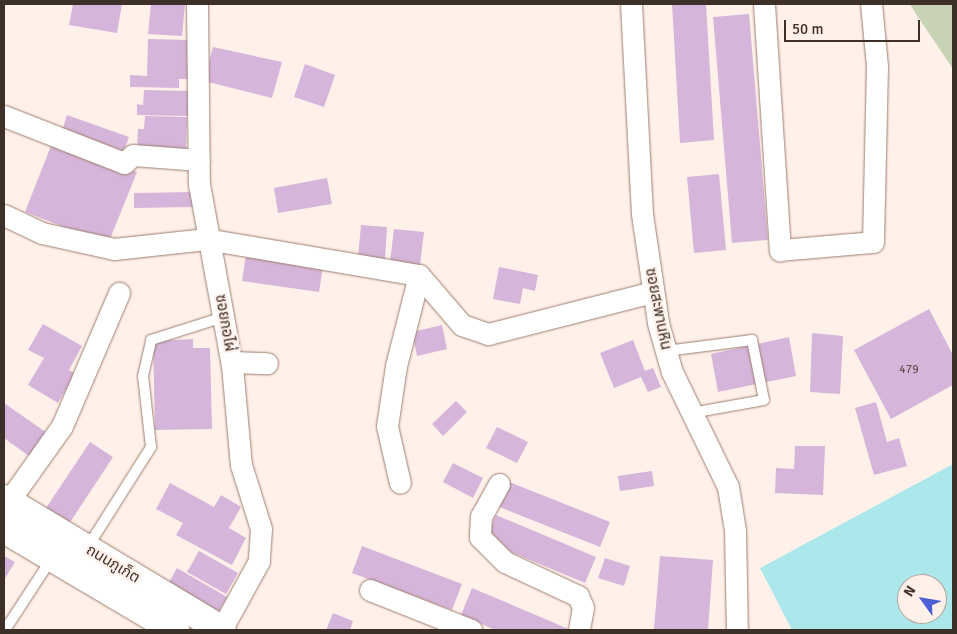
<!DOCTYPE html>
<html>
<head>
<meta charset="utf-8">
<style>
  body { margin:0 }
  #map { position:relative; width:957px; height:634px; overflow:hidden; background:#fff1ea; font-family:Signika,"Noto Sans Thai",sans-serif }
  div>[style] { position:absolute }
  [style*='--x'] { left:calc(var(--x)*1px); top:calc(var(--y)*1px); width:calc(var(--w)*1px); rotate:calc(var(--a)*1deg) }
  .green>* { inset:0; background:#c8d2b4 }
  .water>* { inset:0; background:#ace8eb }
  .building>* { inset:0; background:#d5b5d9 }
  .roads { filter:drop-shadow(0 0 1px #9c7e6e) drop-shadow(0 0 1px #9c7e6e) }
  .lane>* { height:10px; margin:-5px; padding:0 5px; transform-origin:5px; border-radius:5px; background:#fff }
  .street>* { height:21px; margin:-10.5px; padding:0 10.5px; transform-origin:10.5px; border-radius:10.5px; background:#fff }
  .secondary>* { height:28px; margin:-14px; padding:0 14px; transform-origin:14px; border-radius:14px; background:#fff }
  span { translate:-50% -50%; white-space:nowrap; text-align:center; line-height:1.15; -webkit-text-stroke:4.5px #fff1ea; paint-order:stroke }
  .number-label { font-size:12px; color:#635155 }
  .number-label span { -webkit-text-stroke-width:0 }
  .street-label { font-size:15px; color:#3d3029 }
  .frame { position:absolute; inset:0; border:5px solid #3d3029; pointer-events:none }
  .north { position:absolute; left:897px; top:574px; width:50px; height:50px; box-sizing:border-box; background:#fff1ea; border:1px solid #b1a49d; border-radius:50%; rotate:302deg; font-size:14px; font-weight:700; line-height:20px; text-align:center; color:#3d3029 }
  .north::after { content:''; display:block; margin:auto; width:18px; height:22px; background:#4c5fd4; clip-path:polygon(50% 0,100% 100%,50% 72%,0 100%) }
  .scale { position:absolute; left:784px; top:20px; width:136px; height:22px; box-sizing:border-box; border:2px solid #3d3029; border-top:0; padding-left:6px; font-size:15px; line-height:18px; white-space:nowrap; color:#3d3029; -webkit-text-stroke:4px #fff1ea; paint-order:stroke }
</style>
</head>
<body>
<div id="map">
  <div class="green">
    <div style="clip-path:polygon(910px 4px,953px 4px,953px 69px,916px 14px)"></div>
  </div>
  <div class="water">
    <div style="clip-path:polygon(evenodd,953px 464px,953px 630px,792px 630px,760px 568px,953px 464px,907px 584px,937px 584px,937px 614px,907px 614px,907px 584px)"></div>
  </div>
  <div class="building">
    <div style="clip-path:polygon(73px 4px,122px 4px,117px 33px,69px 25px)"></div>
    <div style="clip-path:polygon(151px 4px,185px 4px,182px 36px,148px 34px)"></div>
    <div style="clip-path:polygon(672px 4px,706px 4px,714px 140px,680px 143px)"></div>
    <div style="clip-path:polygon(749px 14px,768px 240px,732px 243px,713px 17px)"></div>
    <div style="clip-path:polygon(148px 39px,192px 40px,190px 79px,179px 79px,179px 88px,130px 87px,130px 75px,147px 76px)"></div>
    <div style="clip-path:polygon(213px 47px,282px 62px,272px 98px,204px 81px)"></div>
    <div style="clip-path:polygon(305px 64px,335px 75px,324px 107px,294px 97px)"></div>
    <div style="clip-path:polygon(144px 90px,190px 91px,189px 116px,137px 115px,137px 104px,143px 105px)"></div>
    <div style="clip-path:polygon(67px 115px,129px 137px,121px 159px,60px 137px)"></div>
    <div style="clip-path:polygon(145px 116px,187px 117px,186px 149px,137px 148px,138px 129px,144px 129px)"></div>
    <div style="clip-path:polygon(54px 138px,137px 172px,108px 244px,25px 212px)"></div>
    <div style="clip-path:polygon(719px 174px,726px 250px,694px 253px,687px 177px)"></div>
    <div style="clip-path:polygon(327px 178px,332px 204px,278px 213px,274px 188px)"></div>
    <div style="clip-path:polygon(194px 192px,194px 207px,134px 208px,134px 193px)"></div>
    <div style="clip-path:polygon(361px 225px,387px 227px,385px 259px,358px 257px)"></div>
    <div style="clip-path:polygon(394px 229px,424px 232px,420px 265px,390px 262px)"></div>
    <div style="clip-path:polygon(246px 255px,324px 260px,319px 292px,242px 281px)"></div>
    <div style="clip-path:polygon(499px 267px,538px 275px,535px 291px,523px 288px,520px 304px,493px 299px)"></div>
    <div style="clip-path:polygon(929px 309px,953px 355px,953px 385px,891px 419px,854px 350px)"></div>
    <div style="clip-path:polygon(43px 324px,82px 346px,69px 370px,75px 374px,58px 403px,28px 385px,44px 358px,28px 350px)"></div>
    <div style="clip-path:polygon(442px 325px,447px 349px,417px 356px,412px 332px)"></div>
    <div style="clip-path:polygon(812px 333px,843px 336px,840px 394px,810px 392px)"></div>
    <div style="clip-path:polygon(789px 337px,796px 376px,718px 392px,711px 354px)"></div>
    <div style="clip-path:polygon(193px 339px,193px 348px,210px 348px,212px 429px,155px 430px,153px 341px)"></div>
    <div style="clip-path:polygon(633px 340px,645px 371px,653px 368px,661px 387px,648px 392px,641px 377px,614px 388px,600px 353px)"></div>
    <div style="clip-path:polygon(456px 401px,467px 412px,443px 436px,432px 424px)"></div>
    <div style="clip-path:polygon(876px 402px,887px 442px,899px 438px,907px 466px,874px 475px,855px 408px)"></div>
    <div style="clip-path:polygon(4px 403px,50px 435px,33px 459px,4px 438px)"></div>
    <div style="clip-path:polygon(497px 427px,528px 442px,517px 463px,486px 448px)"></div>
    <div style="clip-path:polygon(90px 442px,113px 457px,67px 527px,44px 511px)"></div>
    <div style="clip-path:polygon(795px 446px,825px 446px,823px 495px,775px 493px,776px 468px,794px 469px)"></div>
    <div style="clip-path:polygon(453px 463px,483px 478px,473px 498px,443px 482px)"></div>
    <div style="clip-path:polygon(652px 471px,654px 486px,620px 491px,618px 476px)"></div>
    <div style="clip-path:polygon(507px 481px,610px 522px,600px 547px,497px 506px)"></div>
    <div style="clip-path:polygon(170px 483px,214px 507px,221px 495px,241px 507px,229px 528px,246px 538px,232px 565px,176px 535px,183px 523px,156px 509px)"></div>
    <div style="clip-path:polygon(496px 515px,596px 557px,585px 583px,485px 541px)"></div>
    <div style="clip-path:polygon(362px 546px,462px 584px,452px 610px,352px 573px)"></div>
    <div style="clip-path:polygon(199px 551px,238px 573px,226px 594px,187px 572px)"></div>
    <div style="clip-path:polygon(4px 556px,15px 562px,4px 580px)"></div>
    <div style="clip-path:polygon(660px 556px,713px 560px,708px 630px,654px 629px)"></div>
    <div style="clip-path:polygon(605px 558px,630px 566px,624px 586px,598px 578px)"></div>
    <div style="clip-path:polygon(177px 568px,227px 597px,217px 614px,168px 584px)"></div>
    <div style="clip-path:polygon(472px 588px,571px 630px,495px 630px,461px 615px)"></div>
    <div style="clip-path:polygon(333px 613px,353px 621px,350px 630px,326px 630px)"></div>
  </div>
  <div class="roads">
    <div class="lane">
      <div style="--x:666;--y:351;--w:87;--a:-7.3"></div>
      <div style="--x:752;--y:340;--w:61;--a:78.7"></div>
      <div style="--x:764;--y:400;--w:73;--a:169.8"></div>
      <div style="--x:87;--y:548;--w:120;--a:-57.6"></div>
      <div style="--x:151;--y:447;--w:71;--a:-96.4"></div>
      <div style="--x:143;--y:376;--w:37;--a:-77"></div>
      <div style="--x:151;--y:340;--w:77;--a:-17.5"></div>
      <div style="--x:5;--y:630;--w:86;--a:-56.9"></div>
    </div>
    <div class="street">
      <div style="--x:197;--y:4;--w:180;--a:89.4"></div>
      <div style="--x:199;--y:184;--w:184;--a:79.7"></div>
      <div style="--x:232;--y:365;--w:100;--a:84.9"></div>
      <div style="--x:241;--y:465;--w:67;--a:72.6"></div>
      <div style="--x:261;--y:529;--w:32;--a:94"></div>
      <div style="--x:259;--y:561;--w:79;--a:118.8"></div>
      <div style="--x:631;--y:4;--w:210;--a:87"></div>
      <div style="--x:642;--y:214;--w:110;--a:81.6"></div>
      <div style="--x:658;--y:323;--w:51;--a:74.1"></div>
      <div style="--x:672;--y:372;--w:128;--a:64"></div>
      <div style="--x:728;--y:487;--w:44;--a:80.8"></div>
      <div style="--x:735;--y:530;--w:100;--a:88.9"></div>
      <div style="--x:764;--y:4;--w:247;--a:86.3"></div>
      <div style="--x:780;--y:250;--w:93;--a:-4.9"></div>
      <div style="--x:873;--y:242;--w:176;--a:-88.7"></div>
      <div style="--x:877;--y:66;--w:62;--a:-95.5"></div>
      <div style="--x:4;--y:116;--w:129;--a:21.4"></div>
      <div style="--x:124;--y:163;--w:12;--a:-42"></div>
      <div style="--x:133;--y:155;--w:66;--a:4.3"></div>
      <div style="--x:4;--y:215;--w:42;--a:25.3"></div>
      <div style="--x:42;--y:233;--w:74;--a:12.5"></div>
      <div style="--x:114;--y:249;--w:93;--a:-6.2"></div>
      <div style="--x:206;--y:239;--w:216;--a:9.6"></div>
      <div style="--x:419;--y:275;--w:94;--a:104.2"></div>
      <div style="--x:396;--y:366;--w:61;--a:98.5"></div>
      <div style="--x:387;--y:426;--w:58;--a:77.2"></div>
      <div style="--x:419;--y:275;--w:66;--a:49.3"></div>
      <div style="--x:462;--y:325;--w:28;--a:19"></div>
      <div style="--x:488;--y:334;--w:170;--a:-14.3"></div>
      <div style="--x:232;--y:362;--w:35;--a:2"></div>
      <div style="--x:499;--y:484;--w:37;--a:119"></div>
      <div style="--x:481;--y:516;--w:21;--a:93"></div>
      <div style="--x:480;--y:537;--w:35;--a:45"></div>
      <div style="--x:505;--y:562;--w:81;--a:25"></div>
      <div style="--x:578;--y:596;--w:12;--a:66"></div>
      <div style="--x:583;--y:607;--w:23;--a:100"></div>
      <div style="--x:8;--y:502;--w:93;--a:-54.6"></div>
      <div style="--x:62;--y:426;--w:145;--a:-66.8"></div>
      <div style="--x:370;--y:590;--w:109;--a:21.6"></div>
    </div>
    <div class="secondary">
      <div style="--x:4;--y:499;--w:254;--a:31"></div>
      <div style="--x:4;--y:529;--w:199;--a:30.6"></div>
    </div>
  </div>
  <div class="number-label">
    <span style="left:909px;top:370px">479</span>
  </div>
  <div class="street-label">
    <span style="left:658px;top:309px;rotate:79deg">ซอยสะพานหิน</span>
    <span style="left:225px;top:323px;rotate:80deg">ซอยกอไผ่</span>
    <span style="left:113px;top:564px;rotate:31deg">ถนนภูเก็ต</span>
  </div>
  <div class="frame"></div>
  <div class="north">N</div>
  <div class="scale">50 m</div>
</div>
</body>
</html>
